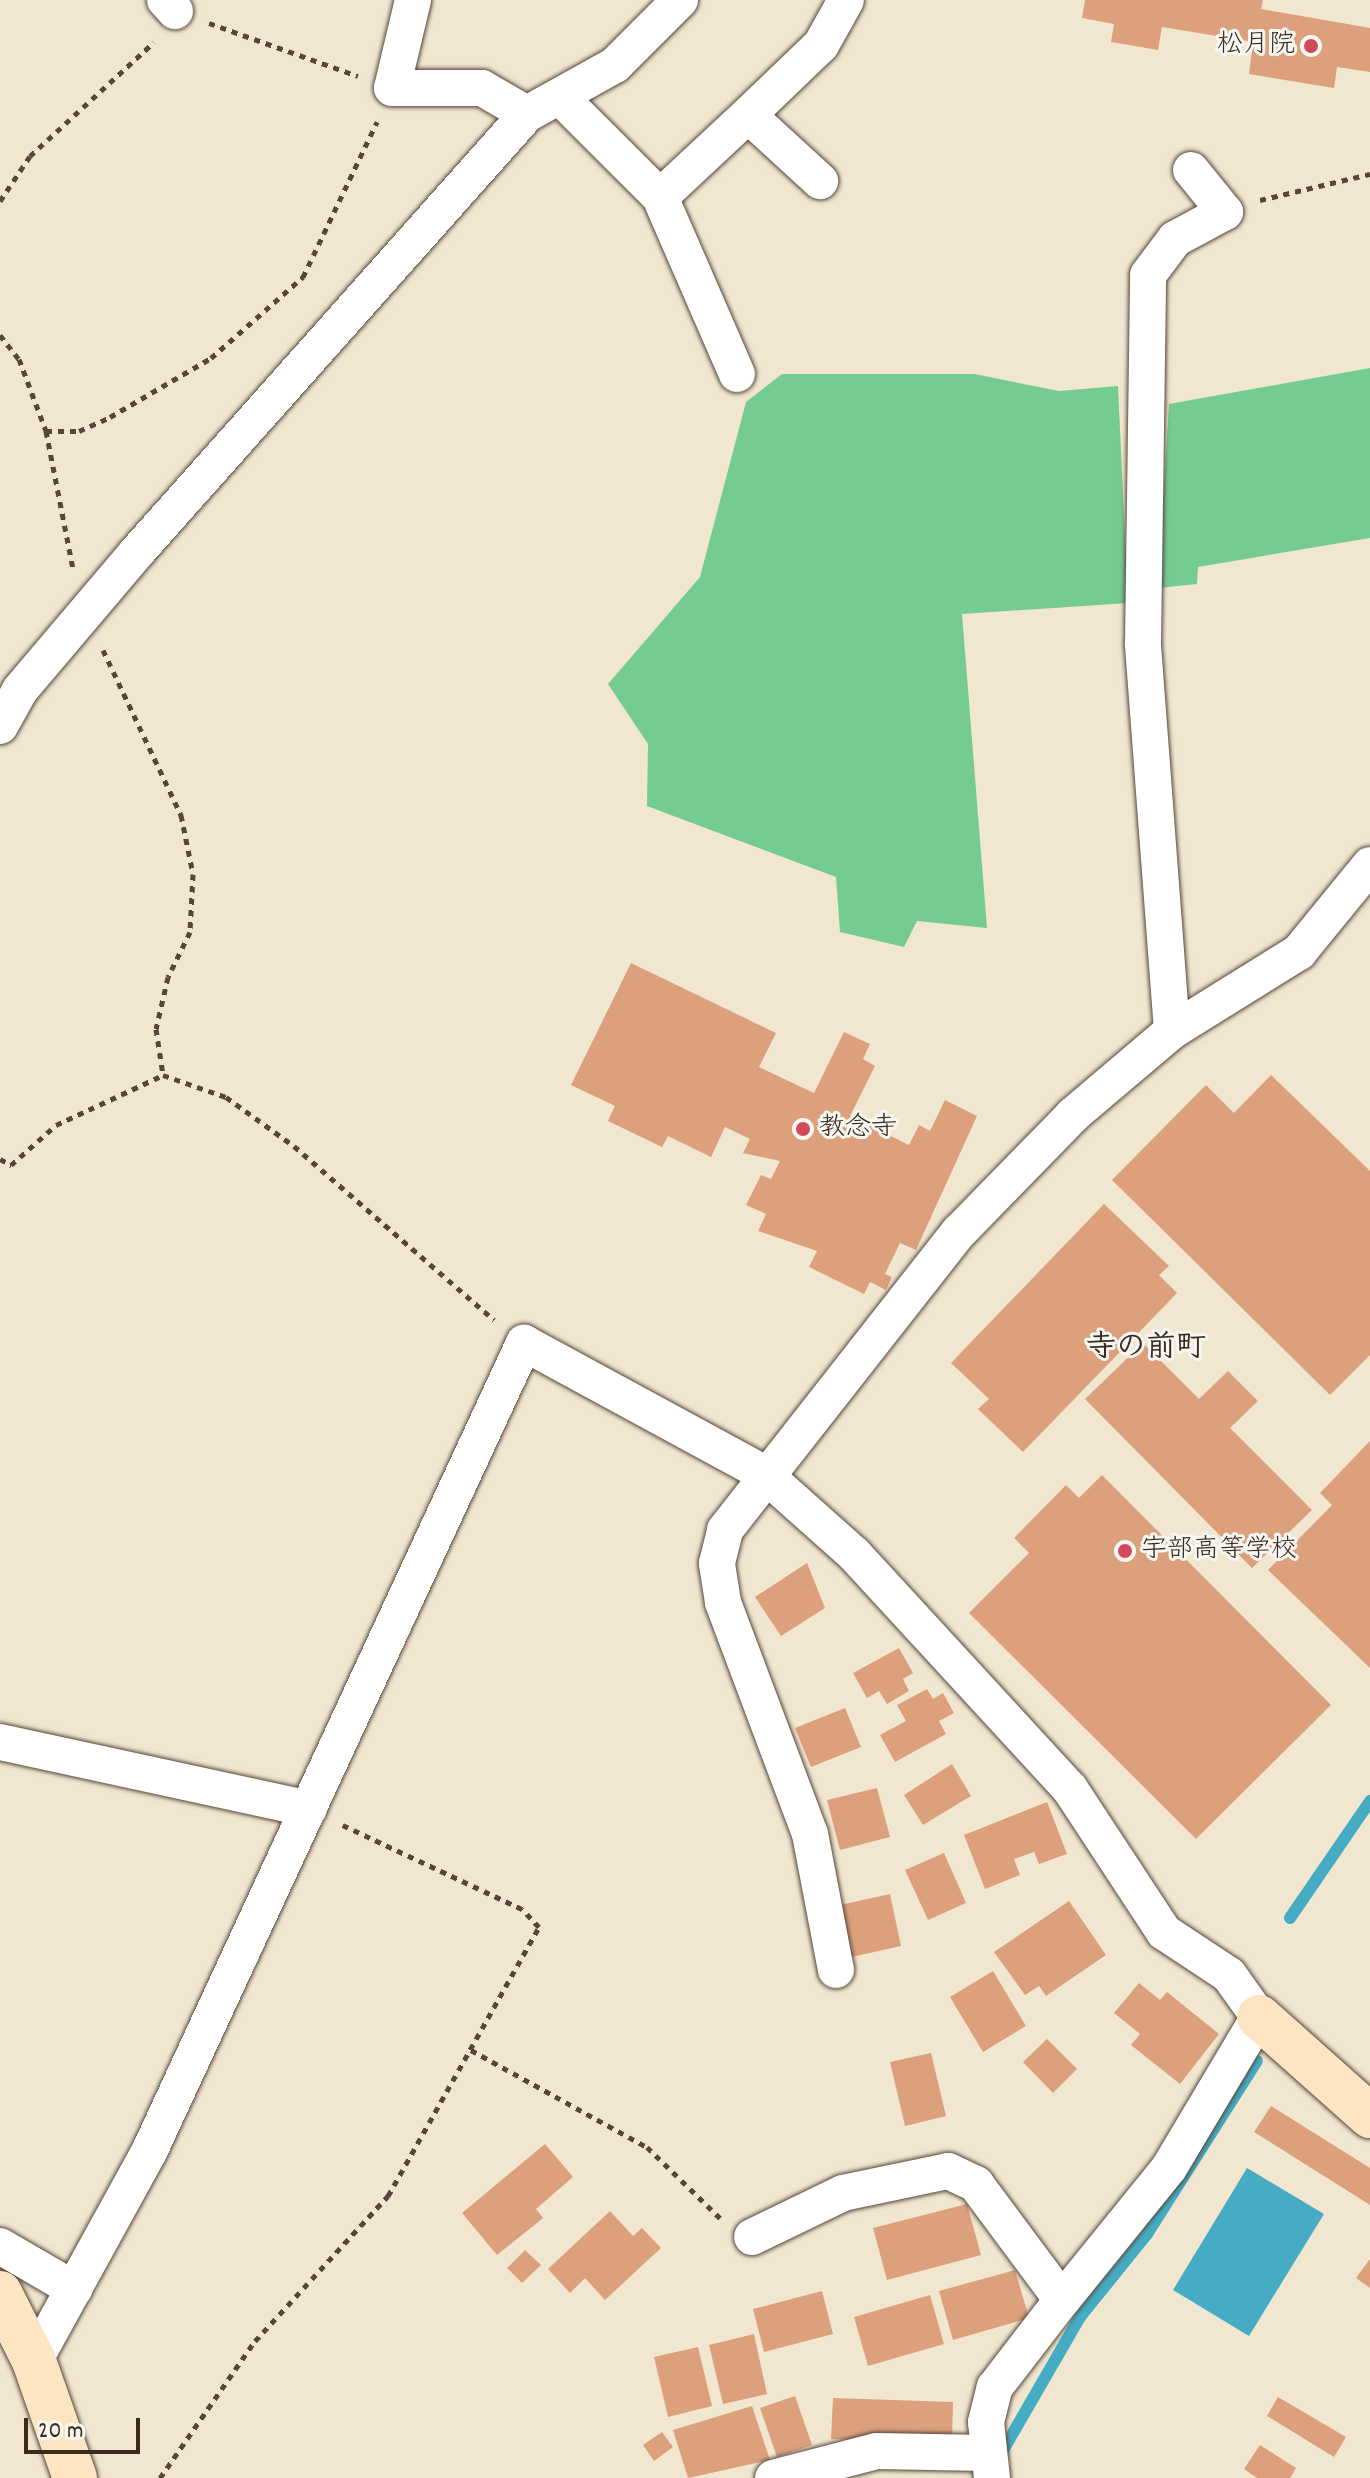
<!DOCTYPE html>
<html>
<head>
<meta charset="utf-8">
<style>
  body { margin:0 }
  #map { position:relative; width:1370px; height:2478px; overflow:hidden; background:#f1e6d0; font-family:Dekko,"Klee One",sans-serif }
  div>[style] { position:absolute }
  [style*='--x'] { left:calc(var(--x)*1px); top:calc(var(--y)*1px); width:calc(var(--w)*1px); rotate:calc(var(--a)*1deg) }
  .green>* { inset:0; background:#74cc91 }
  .water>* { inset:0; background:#45acc4 }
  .stream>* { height:12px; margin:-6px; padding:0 6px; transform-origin:6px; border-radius:6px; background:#45acc4 }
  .building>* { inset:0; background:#dca17c }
  .path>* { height:5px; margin-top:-2.5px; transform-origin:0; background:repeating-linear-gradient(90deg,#564639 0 6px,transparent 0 12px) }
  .roads { filter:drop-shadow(0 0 2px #564639) drop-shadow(0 0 2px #564639) }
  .street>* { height:36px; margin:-18px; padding:0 18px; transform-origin:18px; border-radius:18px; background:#fff }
  .secondary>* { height:44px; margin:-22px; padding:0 22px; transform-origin:22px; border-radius:22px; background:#fde5c4 }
  .dots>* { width:22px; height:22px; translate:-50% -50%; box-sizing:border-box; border:4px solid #f6f6f2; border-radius:50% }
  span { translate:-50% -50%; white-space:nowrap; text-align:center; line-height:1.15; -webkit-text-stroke:6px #f6f6f2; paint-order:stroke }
  .poi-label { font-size:26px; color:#3b2a1e }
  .right { translate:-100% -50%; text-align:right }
  .left { translate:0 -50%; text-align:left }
  .quarter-label { font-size:30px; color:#3b2a1e; font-weight:700 }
  .scale { position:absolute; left:24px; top:2418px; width:116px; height:36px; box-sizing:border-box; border:4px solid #3b2a1e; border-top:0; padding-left:10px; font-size:24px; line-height:28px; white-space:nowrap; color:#3b2a1e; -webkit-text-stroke:6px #f6f6f2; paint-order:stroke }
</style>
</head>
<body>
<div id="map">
  <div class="green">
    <div style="clip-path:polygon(1370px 368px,1370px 538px,1198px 567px,1197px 584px,1158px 588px,1169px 404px)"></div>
    <div style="clip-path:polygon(782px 374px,974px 374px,1059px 391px,1118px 386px,1128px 603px,962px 614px,987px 928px,917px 921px,904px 947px,840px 932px,836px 877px,647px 806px,648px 744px,608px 684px,700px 577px,746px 402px)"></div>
  </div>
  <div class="water">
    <div style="clip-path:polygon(1247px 2168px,1324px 2214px,1249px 2336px,1173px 2290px)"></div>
  </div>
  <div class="stream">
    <div style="--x:1290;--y:1918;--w:142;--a:-55.6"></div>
    <div style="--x:1002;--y:2452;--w:156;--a:-60"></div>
    <div style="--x:1080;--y:2317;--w:107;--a:-51.1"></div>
    <div style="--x:1147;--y:2234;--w:205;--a:-57.6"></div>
  </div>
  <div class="building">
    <div style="clip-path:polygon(1085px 0,1263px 0,1261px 9px,1370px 28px,1370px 72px,1337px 67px,1334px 88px,1249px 74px,1253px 42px,1162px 27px,1158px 50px,1111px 42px,1114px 24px,1082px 18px)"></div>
    <div style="clip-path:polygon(631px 963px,776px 1033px,759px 1067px,814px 1093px,844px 1032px,870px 1044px,863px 1059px,875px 1066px,850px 1116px,909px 1145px,919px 1125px,930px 1131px,945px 1100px,977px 1116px,916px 1250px,900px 1243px,885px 1274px,892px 1277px,886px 1290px,870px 1282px,864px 1294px,809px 1267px,817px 1251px,758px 1231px,766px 1214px,746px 1205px,761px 1175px,771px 1179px,780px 1161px,743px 1153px,750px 1139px,725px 1127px,711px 1157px,668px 1136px,662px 1147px,608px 1121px,615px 1106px,571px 1085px)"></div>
    <div style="clip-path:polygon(1271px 1075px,1370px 1171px,1370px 1355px,1330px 1395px,1112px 1180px,1206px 1085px,1234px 1113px)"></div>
    <div style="clip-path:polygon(1104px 1204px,1169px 1266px,1159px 1275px,1177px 1293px,1023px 1452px,978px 1409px,989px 1399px,951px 1363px)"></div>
    <div style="clip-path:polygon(1143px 1343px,1199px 1399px,1228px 1371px,1258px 1401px,1230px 1428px,1312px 1510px,1252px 1568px,1085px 1399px)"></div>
    <div style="clip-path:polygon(1370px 1441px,1370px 1668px,1268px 1570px,1332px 1505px,1320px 1493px)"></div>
    <div style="clip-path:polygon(1102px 1475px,1331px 1705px,1196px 1839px,969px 1613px,1029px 1553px,1014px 1538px,1066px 1485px,1079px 1498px)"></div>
    <div style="clip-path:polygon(807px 1563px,825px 1608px,781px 1636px,755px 1597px)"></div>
    <div style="clip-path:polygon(899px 1648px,913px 1673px,903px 1679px,909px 1691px,887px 1704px,879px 1691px,867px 1698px,853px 1673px)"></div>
    <div style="clip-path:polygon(927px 1689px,933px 1699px,943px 1693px,954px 1713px,939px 1721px,946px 1734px,895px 1762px,880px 1735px,906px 1721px,897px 1705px)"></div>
    <div style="clip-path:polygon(845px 1708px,861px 1747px,811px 1767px,795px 1728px)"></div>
    <div style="clip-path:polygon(952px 1764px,971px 1796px,923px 1825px,904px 1795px)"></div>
    <div style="clip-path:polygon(877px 1788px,890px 1837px,840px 1850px,827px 1800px)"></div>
    <div style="clip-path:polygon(1047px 1802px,1067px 1854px,1039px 1864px,1034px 1852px,1014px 1859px,1020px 1875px,985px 1889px,964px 1835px)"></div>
    <div style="clip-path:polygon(944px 1853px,966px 1903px,928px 1920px,905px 1870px)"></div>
    <div style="clip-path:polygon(890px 1894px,901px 1946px,847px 1958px,835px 1906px)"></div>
    <div style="clip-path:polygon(1069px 1901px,1106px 1955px,1046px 1996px,1039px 1986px,1025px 1995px,994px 1952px)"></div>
    <div style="clip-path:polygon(993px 1971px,1026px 2026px,983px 2052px,950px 1997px)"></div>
    <div style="clip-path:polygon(1139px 1983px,1160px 2000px,1167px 1992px,1219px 2034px,1180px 2084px,1131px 2045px,1140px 2034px,1114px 2013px)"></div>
    <div style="clip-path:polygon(1047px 2039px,1077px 2069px,1053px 2093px,1023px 2062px)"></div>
    <div style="clip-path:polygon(931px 2053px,946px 2116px,905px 2126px,890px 2062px)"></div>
    <div style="clip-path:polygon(1271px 2106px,1370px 2168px,1370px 2205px,1254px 2132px)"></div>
    <div style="clip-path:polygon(545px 2144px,573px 2177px,536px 2209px,543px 2218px,497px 2255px,462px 2213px)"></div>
    <div style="clip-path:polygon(967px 2204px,981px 2255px,887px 2280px,873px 2228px)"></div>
    <div style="clip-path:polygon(610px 2211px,633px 2236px,642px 2228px,661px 2248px,605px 2300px,585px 2278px,570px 2293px,548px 2269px)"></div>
    <div style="clip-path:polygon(525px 2250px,541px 2265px,522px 2283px,507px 2268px)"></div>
    <div style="clip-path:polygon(1370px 2259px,1370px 2288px,1356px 2278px)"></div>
    <div style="clip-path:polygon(1015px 2270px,1029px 2318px,953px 2340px,939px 2291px)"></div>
    <div style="clip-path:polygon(822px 2291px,833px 2334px,764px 2352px,753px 2309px)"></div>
    <div style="clip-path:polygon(930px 2295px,944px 2344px,868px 2366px,854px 2317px)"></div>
    <div style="clip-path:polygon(754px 2334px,767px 2394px,723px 2404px,709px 2345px)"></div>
    <div style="clip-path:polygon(698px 2347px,712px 2406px,668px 2417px,654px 2357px)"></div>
    <div style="clip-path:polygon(795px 2396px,812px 2445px,777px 2457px,760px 2408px)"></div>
    <div style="clip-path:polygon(1278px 2397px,1346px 2437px,1334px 2457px,1267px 2416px)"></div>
    <div style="clip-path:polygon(833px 2398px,953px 2402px,952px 2443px,831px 2439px)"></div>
    <div style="clip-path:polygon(752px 2406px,770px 2460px,688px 2478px,673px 2430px)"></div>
    <div style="clip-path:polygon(662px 2432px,673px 2447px,654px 2461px,643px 2445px)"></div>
    <div style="clip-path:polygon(1260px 2445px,1296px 2468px,1290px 2478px,1257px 2478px,1244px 2469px)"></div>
  </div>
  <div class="path">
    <div style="--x:209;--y:23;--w:158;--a:19.6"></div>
    <div style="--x:1260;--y:200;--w:113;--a:-13.3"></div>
    <div style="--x:0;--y:201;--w:54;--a:-56.3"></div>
    <div style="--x:30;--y:156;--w:168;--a:-42.6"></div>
    <div style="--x:0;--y:335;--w:31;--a:52"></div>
    <div style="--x:19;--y:359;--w:77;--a:69.4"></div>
    <div style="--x:46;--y:431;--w:141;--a:78.9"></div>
    <div style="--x:46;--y:431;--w:33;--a:0"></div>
    <div style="--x:79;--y:431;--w:34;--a:-24"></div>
    <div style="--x:110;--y:417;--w:117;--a:-30.3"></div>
    <div style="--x:211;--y:358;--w:123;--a:-41.4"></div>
    <div style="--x:303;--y:277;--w:172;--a:-64.5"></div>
    <div style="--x:103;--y:650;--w:183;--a:64.7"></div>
    <div style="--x:181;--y:815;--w:60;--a:78.5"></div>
    <div style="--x:193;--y:874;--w:58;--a:93"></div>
    <div style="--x:190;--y:932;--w:50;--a:116.1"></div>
    <div style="--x:168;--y:977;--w:53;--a:103"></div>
    <div style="--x:156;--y:1029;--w:47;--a:81.3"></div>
    <div style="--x:0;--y:1159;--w:13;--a:29"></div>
    <div style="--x:11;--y:1165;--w:60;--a:-41.6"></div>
    <div style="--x:56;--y:1125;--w:118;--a:-25"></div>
    <div style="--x:163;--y:1075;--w:67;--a:19.2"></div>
    <div style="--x:226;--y:1097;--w:84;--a:35.8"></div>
    <div style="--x:294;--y:1146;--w:265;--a:41"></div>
    <div style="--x:471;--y:2050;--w:201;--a:28.9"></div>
    <div style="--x:647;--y:2147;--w:102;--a:44.2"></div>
    <div style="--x:160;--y:2478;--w:167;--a:-55.3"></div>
    <div style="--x:255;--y:2341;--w:197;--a:-47.5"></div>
    <div style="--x:388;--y:2196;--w:308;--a:-60.7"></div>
    <div style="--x:539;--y:1927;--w:25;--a:-133"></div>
    <div style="--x:522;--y:1909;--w:198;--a:-154.9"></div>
  </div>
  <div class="roads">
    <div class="street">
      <div style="--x:165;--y:0;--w:15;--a:48"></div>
      <div style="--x:413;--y:0;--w:90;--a:103.4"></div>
      <div style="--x:392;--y:88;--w:90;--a:0"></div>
      <div style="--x:482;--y:88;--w:52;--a:30"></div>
      <div style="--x:563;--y:100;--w:137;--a:45"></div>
      <div style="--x:660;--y:197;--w:193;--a:66.5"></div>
      <div style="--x:748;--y:115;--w:101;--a:-43.8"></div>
      <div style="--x:821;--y:45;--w:51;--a:-60.9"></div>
      <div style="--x:660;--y:197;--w:120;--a:-43"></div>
      <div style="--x:748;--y:115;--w:98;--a:42.5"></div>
      <div style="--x:0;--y:726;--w:41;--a:-60.9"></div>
      <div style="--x:20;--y:690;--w:181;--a:-49.7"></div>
      <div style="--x:137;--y:552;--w:586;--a:-48.32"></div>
      <div style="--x:527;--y:114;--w:101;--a:-29.1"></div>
      <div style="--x:615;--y:65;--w:92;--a:-45"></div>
      <div style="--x:1172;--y:1031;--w:389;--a:-94.3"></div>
      <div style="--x:1143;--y:643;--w:368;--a:-89.2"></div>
      <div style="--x:1148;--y:275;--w:45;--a:-53.1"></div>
      <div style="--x:1175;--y:239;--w:57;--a:-28.4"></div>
      <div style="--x:1225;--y:212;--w:54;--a:-129"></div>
      <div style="--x:0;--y:1742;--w:316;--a:12.2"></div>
      <div style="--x:836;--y:1970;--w:138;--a:-100.8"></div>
      <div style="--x:810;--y:1834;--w:248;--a:-110.6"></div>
      <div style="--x:723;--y:1602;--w:39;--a:-99"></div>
      <div style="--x:717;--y:1563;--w:34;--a:-76"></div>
      <div style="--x:725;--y:1530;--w:379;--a:-51.9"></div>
      <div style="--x:959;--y:1232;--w:163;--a:-45.7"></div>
      <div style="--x:1073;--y:1115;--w:130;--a:-40.3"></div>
      <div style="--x:1172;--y:1031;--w:150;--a:-31.9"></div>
      <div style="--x:1299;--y:952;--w:112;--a:-50.8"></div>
      <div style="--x:0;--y:2246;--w:86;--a:30.2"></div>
      <div style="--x:34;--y:2361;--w:239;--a:-61.2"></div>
      <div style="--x:149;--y:2152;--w:892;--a:-65.13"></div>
      <div style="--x:524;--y:1343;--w:272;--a:28.5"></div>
      <div style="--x:763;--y:1473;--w:122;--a:41.7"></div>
      <div style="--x:854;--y:1554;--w:319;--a:47.4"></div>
      <div style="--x:1070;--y:1789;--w:171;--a:56.7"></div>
      <div style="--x:1164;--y:1932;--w:78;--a:33.5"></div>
      <div style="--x:1229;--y:1975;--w:52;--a:54.5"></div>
      <div style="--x:1259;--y:2017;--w:176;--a:120.8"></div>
      <div style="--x:1169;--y:2168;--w:170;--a:129"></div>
      <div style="--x:1062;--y:2300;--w:144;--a:-126.6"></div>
      <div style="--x:976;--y:2184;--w:31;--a:-155"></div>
      <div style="--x:948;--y:2171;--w:107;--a:168.2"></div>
      <div style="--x:843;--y:2193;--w:101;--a:154.2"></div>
      <div style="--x:773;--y:2478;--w:107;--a:-14.6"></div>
      <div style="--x:877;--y:2451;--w:110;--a:1"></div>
      <div style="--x:992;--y:2478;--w:56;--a:-96.1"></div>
      <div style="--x:986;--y:2422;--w:36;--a:-76"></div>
      <div style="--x:995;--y:2387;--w:110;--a:-52.4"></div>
    </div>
    <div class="secondary">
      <div style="--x:1259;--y:2017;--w:149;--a:41.7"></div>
      <div style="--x:0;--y:2293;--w:76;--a:63.4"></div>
      <div style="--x:34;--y:2361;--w:124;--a:70.7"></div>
    </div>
  </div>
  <div class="dots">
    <div style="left:1311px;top:46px;background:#d1495b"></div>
    <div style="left:803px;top:1129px;background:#d1495b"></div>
    <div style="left:1125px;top:1551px;background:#d1495b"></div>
  </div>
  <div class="poi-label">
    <span class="right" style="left:1295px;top:46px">松月院</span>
    <span class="left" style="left:819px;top:1129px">教念寺</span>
    <span class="left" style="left:1141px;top:1551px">宇部高等学校</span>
  </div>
  <div class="quarter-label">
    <span style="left:1146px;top:1350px">寺の前町</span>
  </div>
  <div class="scale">20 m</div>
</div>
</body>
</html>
